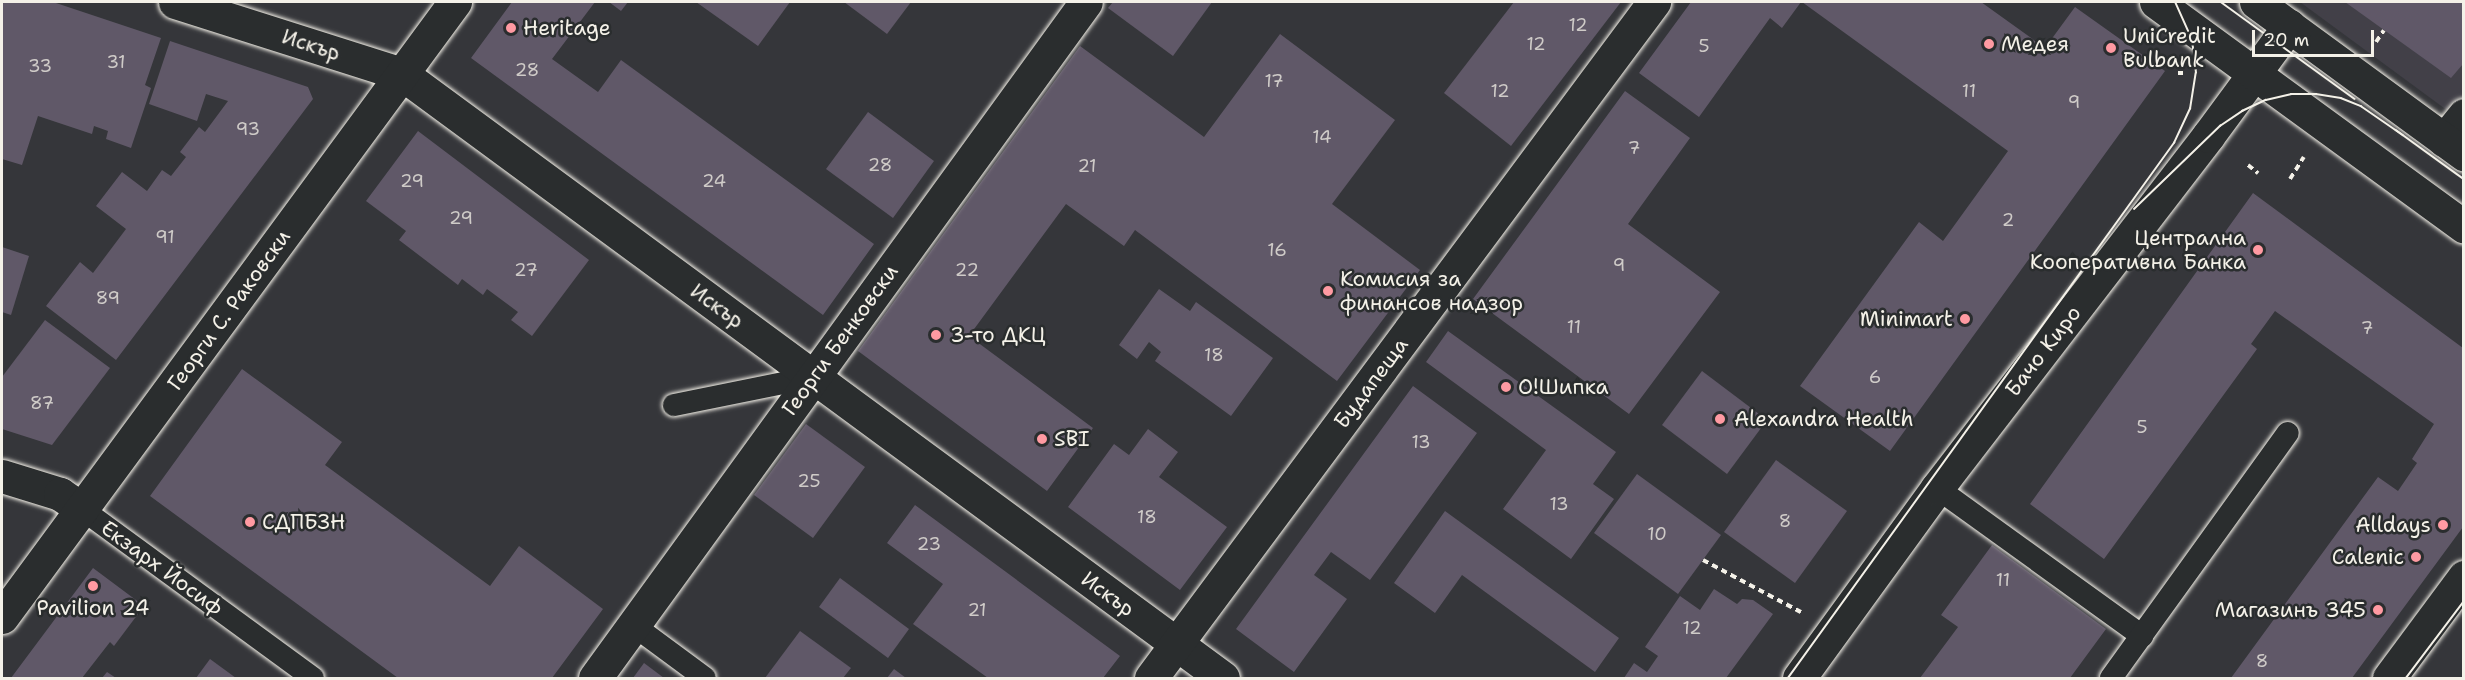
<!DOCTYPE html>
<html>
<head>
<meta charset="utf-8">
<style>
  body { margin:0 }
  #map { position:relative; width:2465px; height:680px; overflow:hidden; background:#35363a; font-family:"Shantell Sans",sans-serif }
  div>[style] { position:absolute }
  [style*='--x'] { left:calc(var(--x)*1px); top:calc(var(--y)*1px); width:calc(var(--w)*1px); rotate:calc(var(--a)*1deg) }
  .built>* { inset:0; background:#424048 }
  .building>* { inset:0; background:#605868 }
  .path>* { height:4px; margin-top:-2px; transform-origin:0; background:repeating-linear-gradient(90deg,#f4f1e8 0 6px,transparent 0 10.5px) }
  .roads { filter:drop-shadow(0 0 2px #f4f1e8) drop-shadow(0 0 2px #f4f1e8) }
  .service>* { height:22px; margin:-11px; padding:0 11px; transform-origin:11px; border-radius:11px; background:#2a2d2e }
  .pedestrian>* { height:33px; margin:-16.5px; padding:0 16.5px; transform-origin:16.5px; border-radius:16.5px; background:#2a2d2e }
  .minor>* { height:33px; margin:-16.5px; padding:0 16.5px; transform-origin:16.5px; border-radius:16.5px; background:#2a2d2e }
  .tertiary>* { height:33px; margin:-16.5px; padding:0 16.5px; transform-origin:16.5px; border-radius:16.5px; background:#2a2d2e }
  .primary>* { height:33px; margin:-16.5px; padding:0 16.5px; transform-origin:16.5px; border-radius:16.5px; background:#2a2d2e }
  .tram>* { height:1.5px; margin:-0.75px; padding:0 0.75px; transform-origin:0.75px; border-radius:0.75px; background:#f4f1e8 }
  .dots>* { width:16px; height:16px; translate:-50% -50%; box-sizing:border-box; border:3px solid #2a2d2e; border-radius:50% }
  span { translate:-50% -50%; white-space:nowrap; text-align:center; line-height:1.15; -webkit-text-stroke:5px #2a2d2e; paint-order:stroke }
  .number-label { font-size:18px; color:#cfcbc8 }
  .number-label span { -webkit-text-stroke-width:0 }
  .poi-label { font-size:21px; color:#f4f1e8 }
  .left { translate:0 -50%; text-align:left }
  .right { translate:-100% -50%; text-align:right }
  .street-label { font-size:21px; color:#f4f1e8 }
  .frame { position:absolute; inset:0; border:3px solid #f4f1e8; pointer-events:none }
  .scale { position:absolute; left:2252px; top:30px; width:122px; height:27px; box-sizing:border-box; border:3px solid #f4f1e8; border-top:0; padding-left:8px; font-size:18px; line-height:21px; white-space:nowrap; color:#f4f1e8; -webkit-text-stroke:4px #2a2d2e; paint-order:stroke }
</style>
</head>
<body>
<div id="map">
  <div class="built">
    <div style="clip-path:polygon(2300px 2px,2463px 2px,2463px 122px)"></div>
  </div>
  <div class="building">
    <div style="clip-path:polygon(2px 2px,53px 2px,161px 38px,145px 85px,151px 88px,131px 148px,106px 139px,108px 131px,94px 126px,92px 134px,38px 116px,22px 165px,2px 159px)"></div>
    <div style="clip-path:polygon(512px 2px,595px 2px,552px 59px,598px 92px,621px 60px,874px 244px,823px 315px,471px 58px)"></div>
    <div style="clip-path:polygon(609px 2px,628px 2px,621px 11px)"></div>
    <div style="clip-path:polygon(696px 2px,790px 2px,758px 46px)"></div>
    <div style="clip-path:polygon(844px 2px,911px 2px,887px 34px)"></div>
    <div style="clip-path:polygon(1113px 2px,1212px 2px,1173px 56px,1108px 8px)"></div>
    <div style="clip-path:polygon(1514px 2px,1621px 2px,1511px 146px,1444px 93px)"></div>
    <div style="clip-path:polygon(1691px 2px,1801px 2px,1782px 28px,1770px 18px,1699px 117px,1639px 73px)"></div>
    <div style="clip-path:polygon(1802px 2px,1981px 2px,2045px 48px,2075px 7px,2165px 71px,1890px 451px,1800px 386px,1919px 222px,1943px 241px,2008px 151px)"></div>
    <div style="clip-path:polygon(2345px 2px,2463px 2px,2463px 64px,2451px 78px)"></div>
    <div style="clip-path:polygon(1280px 34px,1395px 120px,1332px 204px,1420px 270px,1337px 381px,1135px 230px,1124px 246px,1066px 204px,969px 336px,1093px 428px,1047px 491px,858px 351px,1080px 46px,1204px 137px)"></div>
    <div style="clip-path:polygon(170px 41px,308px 87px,313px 99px,116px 360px,46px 306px,80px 262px,93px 273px,126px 229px,96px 206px,122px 172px,147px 191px,162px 170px,171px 176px,186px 157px,180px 152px,199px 127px,205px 132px,228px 101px,206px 94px,197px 121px,149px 104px)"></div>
    <div style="clip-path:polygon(1625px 91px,1690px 138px,1628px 224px,1720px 292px,1629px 414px,1473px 299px)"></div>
    <div style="clip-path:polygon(868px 112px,934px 161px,893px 218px,826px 169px)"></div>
    <div style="clip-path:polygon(418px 131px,589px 260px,532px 336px,511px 320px,518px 312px,487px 289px,483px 295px,462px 279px,458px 285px,399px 240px,406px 231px,366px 201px)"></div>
    <div style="clip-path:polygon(2253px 193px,2463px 348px,2463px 527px,2352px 678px,2231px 678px,2378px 477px,2398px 491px,2417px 463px,2412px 459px,2434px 424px,2275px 311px,2251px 344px,2257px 349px,2104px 559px,2030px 504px)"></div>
    <div style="clip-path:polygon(2px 247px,29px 256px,11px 315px,2px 312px)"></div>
    <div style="clip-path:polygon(1159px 289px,1190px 311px,1196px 302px,1273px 358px,1231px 416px,1155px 361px,1161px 352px,1149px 342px,1137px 359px,1119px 345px)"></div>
    <div style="clip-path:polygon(45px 320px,110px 368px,52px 445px,2px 429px,2px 377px)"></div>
    <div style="clip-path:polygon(1448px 331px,1616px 452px,1593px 484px,1614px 499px,1571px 559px,1503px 509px,1546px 450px,1426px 362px)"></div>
    <div style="clip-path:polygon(242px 369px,342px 442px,325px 465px,490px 586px,519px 546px,603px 609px,552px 678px,398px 678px,150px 496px)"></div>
    <div style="clip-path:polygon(1702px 371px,1767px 420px,1727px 474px,1662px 425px)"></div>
    <div style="clip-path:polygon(1413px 386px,1477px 433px,1370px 580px,1331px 552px,1314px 575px,1347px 599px,1294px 672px,1236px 629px)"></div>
    <div style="clip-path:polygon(806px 424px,865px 467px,813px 538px,754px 495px)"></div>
    <div style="clip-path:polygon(1148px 429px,1178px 452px,1159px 477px,1227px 527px,1180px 590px,1068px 507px,1114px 444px,1129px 455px)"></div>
    <div style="clip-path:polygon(1776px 460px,1847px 511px,1795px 583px,1724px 532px)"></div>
    <div style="clip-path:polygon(1637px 474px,1721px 535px,1678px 594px,1594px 533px)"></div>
    <div style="clip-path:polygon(915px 505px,1120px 656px,1103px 678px,988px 678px,913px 624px,943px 584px,887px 543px)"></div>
    <div style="clip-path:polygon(1445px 511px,1619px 638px,1595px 672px,1462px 575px,1435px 613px,1394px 583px)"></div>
    <div style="clip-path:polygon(1992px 545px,2106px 629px,2070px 678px,1920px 678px,1958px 627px,1941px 615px)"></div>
    <div style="clip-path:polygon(93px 568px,144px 606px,114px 646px,110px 642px,82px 678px,11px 678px)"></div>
    <div style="clip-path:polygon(840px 578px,909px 629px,888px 658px,819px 607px)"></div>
    <div style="clip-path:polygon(1714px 589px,1737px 604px,1742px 599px,1753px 600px,1773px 614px,1726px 678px,1624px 678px,1634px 663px,1647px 672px,1658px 656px,1645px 647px,1680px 596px,1700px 610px)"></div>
    <div style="clip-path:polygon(800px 631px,851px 668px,843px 678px,765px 678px)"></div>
    <div style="clip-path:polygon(210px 659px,236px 678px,196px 678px)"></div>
    <div style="clip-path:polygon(644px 663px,664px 678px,633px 678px)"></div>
    <div style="clip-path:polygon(894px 669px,906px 678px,887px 678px)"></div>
    <div style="clip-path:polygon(107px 672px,116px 678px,102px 678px)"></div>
  </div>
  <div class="path">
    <div style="--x:2376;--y:42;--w:14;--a:-56"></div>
    <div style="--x:2178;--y:73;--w:5;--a:0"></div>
    <div style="--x:2248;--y:165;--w:13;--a:39"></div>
    <div style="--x:2290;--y:179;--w:26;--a:-58"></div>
    <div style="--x:1703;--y:560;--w:111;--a:28"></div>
  </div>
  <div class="roads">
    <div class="service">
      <div style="--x:674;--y:405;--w:142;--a:-11.4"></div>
      <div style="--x:1937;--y:488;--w:253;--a:35.8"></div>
      <div style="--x:82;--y:509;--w:286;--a:36.2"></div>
      <div style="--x:633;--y:625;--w:89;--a:36.4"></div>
      <div style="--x:2111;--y:678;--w:302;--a:-54.2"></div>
    </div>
    <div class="pedestrian">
      <div style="--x:2444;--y:140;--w:32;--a:-51"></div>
    </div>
    <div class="minor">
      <div style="--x:175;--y:2;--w:238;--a:17.6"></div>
      <div style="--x:402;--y:74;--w:1019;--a:36.34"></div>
      <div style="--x:2;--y:476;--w:61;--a:17.2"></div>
      <div style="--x:60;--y:494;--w:27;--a:34"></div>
      <div style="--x:595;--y:678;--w:835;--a:-54.01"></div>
      <div style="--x:1151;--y:678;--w:843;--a:-53.35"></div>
      <div style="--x:1799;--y:678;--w:235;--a:-54"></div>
      <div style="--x:1937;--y:488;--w:444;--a:-52.4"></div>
      <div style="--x:2208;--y:136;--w:137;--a:-53.6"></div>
      <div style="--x:2389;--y:678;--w:126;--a:-53.4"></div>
    </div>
    <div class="tertiary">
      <div style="--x:2;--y:617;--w:764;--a:-53.63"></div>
    </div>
    <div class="primary">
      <div style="--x:2156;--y:2;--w:381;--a:36.1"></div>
      <div style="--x:2256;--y:2;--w:258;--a:36.2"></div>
    </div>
  </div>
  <div class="tram">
    <div style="--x:2221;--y:2;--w:165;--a:35.9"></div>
    <div style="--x:2396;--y:130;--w:84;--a:35.8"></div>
    <div style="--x:2134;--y:209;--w:120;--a:-44"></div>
    <div style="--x:2220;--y:126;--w:27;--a:-34"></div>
    <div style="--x:2242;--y:111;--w:26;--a:-25"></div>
    <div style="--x:2266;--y:100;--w:26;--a:-13"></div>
    <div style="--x:2291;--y:94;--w:25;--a:0"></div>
    <div style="--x:2316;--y:94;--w:25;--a:9"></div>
    <div style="--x:2341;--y:98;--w:22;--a:22"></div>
    <div style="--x:2361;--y:106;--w:51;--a:34.6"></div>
    <div style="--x:1788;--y:678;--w:660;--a:-54.19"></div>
    <div style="--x:2174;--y:143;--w:38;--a:-65"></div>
    <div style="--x:2190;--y:109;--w:36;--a:-81"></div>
    <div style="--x:2196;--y:73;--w:33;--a:-97"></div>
    <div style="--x:2192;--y:40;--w:42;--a:-114.1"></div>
    <div style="--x:2406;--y:678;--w:96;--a:-53"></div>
  </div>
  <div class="dots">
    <div style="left:511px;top:28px;background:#ff9aa2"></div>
    <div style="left:1989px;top:44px;background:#ff9aa2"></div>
    <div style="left:2111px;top:48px;background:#ff9aa2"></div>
    <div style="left:2258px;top:250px;background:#ff9aa2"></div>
    <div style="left:1328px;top:291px;background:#ff9aa2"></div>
    <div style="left:1965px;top:319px;background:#ff9aa2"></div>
    <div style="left:936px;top:335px;background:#ff9aa2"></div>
    <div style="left:1506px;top:387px;background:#ff9aa2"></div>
    <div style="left:1720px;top:419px;background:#ff9aa2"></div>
    <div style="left:1042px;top:439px;background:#ff9aa2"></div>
    <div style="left:250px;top:522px;background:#ff9aa2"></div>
    <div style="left:2443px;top:525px;background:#ff9aa2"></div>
    <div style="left:2416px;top:557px;background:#ff9aa2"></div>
    <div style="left:93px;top:586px;background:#ff9aa2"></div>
    <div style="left:2378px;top:610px;background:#ff9aa2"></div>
  </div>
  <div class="number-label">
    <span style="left:1578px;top:25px">12</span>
    <span style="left:1536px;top:44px">12</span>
    <span style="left:1704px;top:46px">5</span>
    <span style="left:116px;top:62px">31</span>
    <span style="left:40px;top:66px">33</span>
    <span style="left:527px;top:70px">28</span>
    <span style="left:1274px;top:81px">17</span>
    <span style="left:1500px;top:91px">12</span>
    <span style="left:1969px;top:91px">11</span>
    <span style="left:2074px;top:102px">9</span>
    <span style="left:248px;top:129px">93</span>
    <span style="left:1322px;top:137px">14</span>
    <span style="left:1634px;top:148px">7</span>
    <span style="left:880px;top:165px">28</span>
    <span style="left:1087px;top:166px">21</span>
    <span style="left:412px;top:181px">29</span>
    <span style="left:714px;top:181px">24</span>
    <span style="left:461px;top:218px">29</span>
    <span style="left:2008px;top:220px">2</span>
    <span style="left:165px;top:237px">91</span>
    <span style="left:1277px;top:250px">16</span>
    <span style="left:1619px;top:265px">9</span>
    <span style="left:526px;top:270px">27</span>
    <span style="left:967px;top:270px">22</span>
    <span style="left:108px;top:298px">89</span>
    <span style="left:1574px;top:327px">11</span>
    <span style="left:2367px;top:328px">7</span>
    <span style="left:1214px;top:355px">18</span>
    <span style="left:1875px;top:377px">6</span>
    <span style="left:42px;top:403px">87</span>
    <span style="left:2142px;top:427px">5</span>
    <span style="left:1421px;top:442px">13</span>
    <span style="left:809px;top:481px">25</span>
    <span style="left:1559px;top:504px">13</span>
    <span style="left:1147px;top:517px">18</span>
    <span style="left:1785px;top:521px">8</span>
    <span style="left:1657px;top:534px">10</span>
    <span style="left:929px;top:544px">23</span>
    <span style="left:2003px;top:580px">11</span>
    <span style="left:977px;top:610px">21</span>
    <span style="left:1692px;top:628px">12</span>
    <span style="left:2262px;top:661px">8</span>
  </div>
  <div class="poi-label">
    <span class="left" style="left:523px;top:28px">Heritage</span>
    <span class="left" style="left:2123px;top:48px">UniCredit<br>Bulbank</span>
    <span class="left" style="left:2001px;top:44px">Медея</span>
    <span class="right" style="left:2246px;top:250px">Централна<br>Кооперативна Банка</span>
    <span class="left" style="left:1340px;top:291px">Комисия за<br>финансов надзор</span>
    <span class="right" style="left:1953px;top:319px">Minimart</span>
    <span class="left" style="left:950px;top:335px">3-то ДКЦ</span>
    <span class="left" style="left:1518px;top:387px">О!Шипка</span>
    <span class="left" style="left:1734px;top:419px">Alexandra Health</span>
    <span class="left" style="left:1054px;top:439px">SBI</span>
    <span class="left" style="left:262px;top:522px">СДПБЗН</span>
    <span class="right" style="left:2431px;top:525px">Alldays</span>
    <span class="right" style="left:2404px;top:557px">Calenic</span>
    <span style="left:93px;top:608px">Pavilion 24</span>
    <span class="right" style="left:2366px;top:610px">Магазинъ 345</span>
  </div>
  <div class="street-label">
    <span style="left:311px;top:45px;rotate:18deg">Искър</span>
    <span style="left:717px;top:306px;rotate:36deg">Искър</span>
    <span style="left:229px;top:310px;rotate:-54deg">Георги С. Раковски</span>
    <span style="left:840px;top:340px;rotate:-54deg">Георги Бенковски</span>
    <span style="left:2043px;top:351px;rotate:-52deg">Бачо Киро</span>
    <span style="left:1371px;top:383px;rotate:-53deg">Будапеща</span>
    <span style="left:162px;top:568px;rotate:36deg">Екзарх Йосиф</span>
    <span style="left:1108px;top:594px;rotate:36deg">Искър</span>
  </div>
  <div class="frame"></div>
  <div class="scale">20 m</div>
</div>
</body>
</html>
